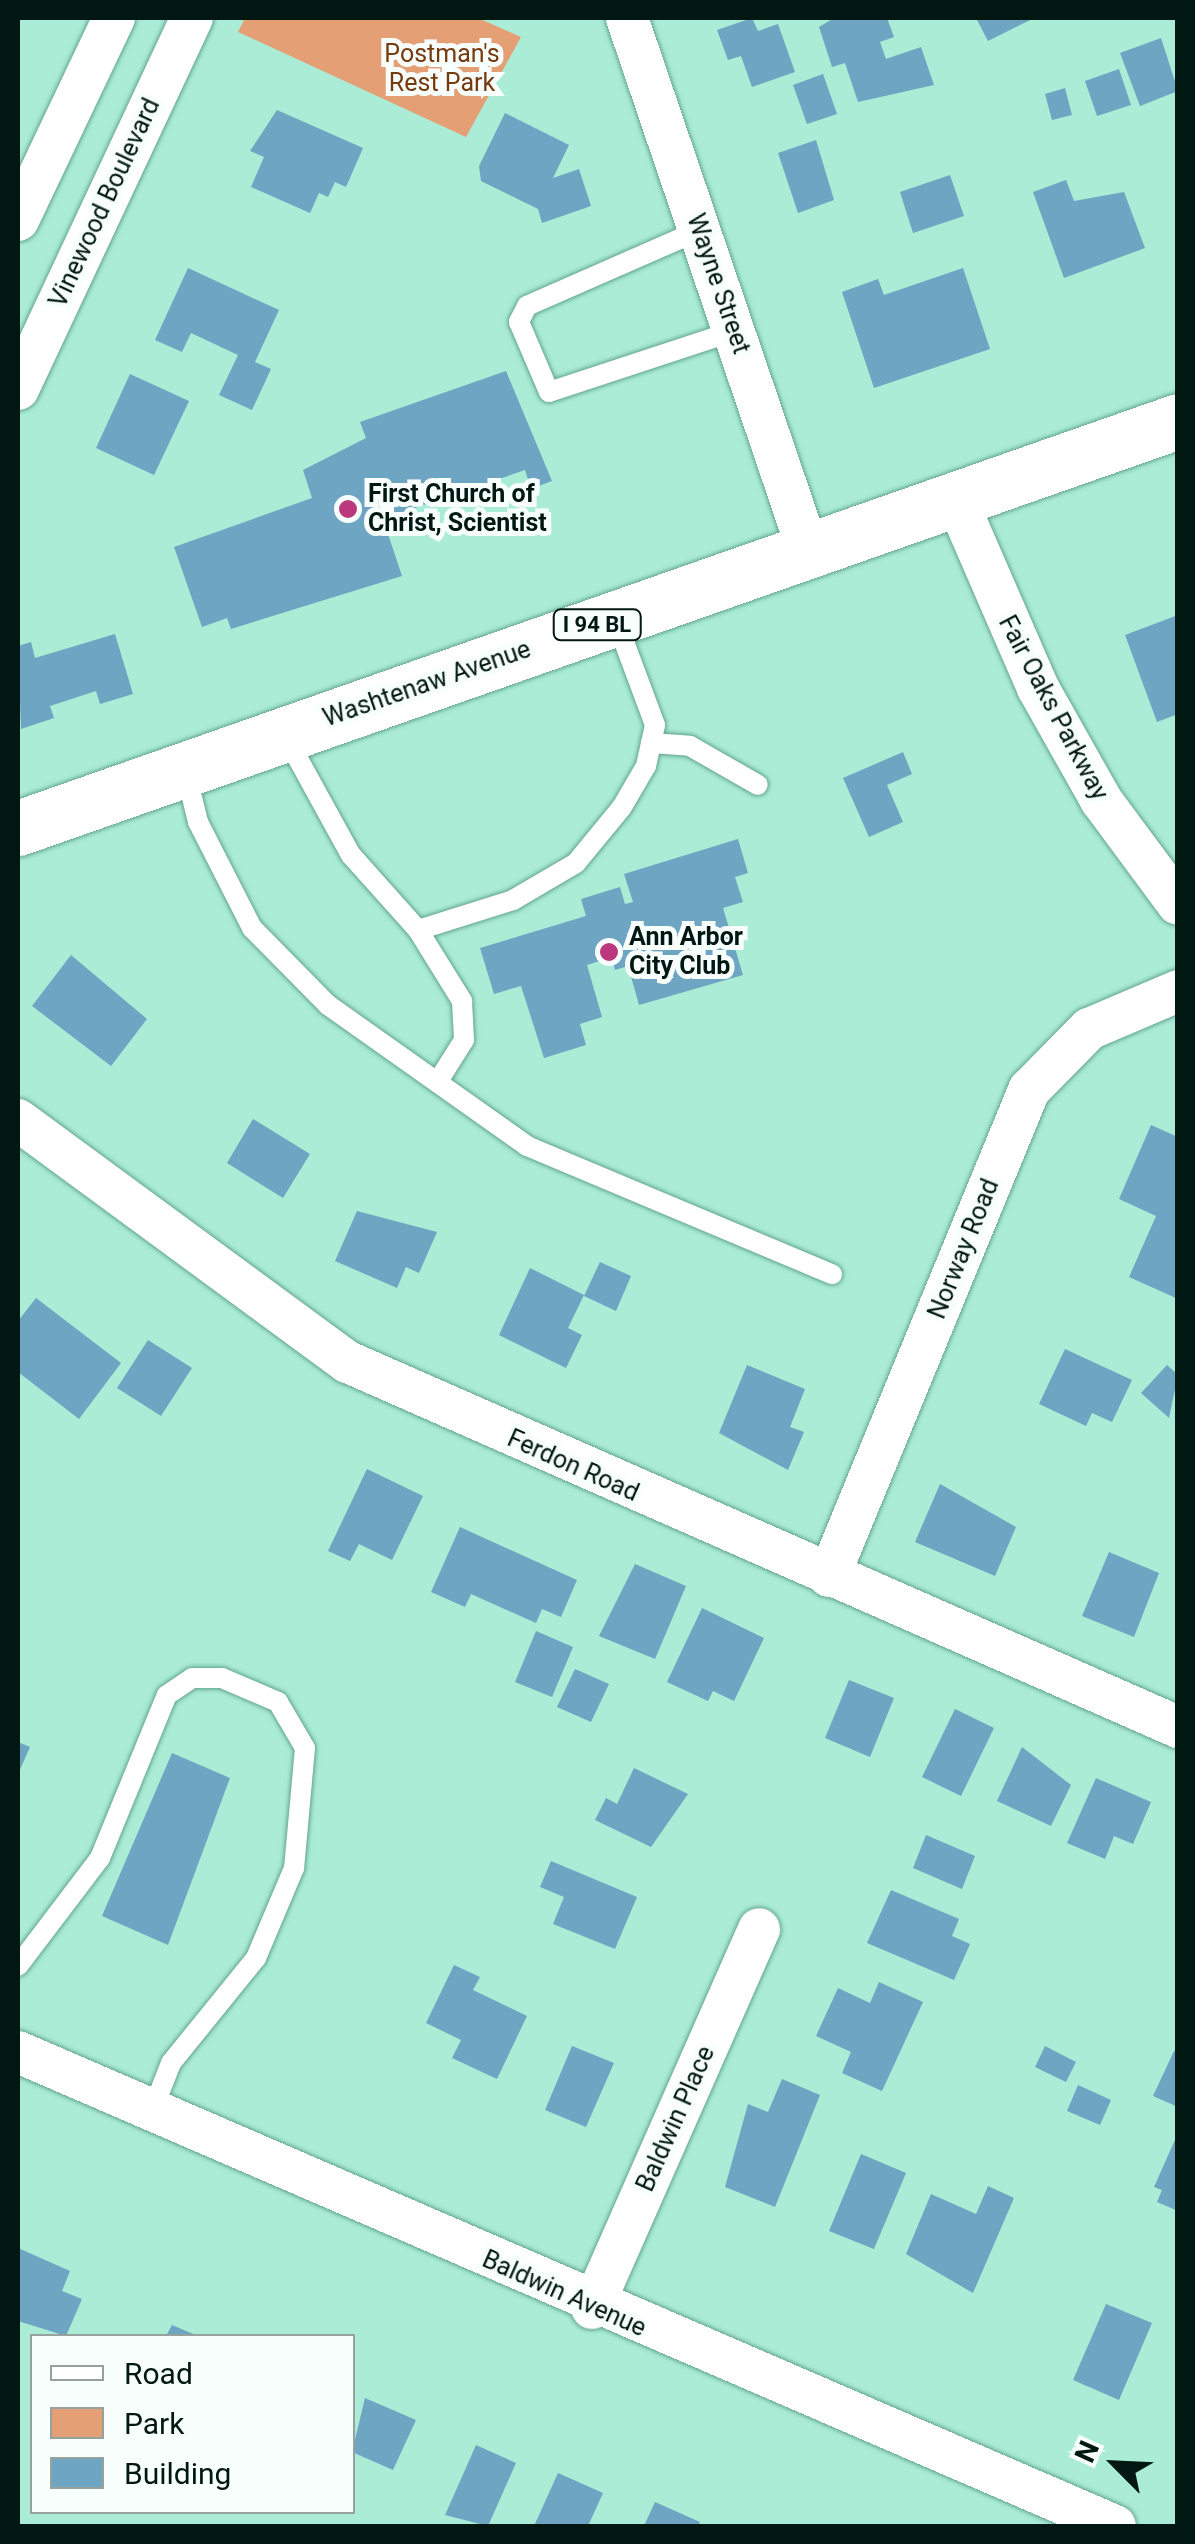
<!DOCTYPE html>
<html>
<head>
<meta charset="utf-8">
<style>
  body { margin:0 }
  #map { position:relative; width:1195px; height:2544px; overflow:hidden; background:#aaecd6; font-family:Roboto,sans-serif }
  div>[style] { position:absolute }
  [style*='--x'] { left:calc(var(--x)*1px); top:calc(var(--y)*1px); width:calc(var(--w)*1px); rotate:calc(var(--a)*1deg) }
  .green>* { inset:0; background:#e49f75 }
  .building>* { inset:0; background:#6da5c2 }
  .roads { filter:drop-shadow(0 0 2px #64a490) drop-shadow(0 0 2px #64a490) }
  .service>* { height:20px; margin:-10px; padding:0 10px; transform-origin:10px; border-radius:10px; background:#fff }
  .minor>* { height:42px; margin:-21px; padding:0 21px; transform-origin:21px; border-radius:21px; background:#fff }
  .primary>* { height:55px; margin:-27.5px; padding:0 27.5px; transform-origin:27.5px; border-radius:27.5px; background:#fff }
  .dots>* { width:28px; height:28px; translate:-50% -50%; box-sizing:border-box; border:5px solid #f8fefc; border-radius:50% }
  span { translate:-50% -50%; white-space:nowrap; text-align:center; line-height:1.15; -webkit-text-stroke:10px #f8fefc; paint-order:stroke }
  .shield-label span { padding:2px 8px; background:#f8fefc; border:2px solid; border-radius:8px; -webkit-text-stroke-width:0 }
  .shield-label { font-size:22px; color:#001811; font-weight:700 }
  .park-label { font-size:25px; color:#753a0e }
  .street-label { font-size:25px; color:#001811 }
  .poi-label { font-size:25px; color:#001811; font-weight:700 }
  .left { translate:0 -50%; text-align:left }
  .frame { position:absolute; inset:0; border:20px solid #001811; pointer-events:none }
  .legend { position:absolute; left:30px; top:2334px; width:325px; height:180px; box-sizing:border-box; background:#f8fefc; border:2px solid #95a29e; margin:0; padding:12px 18px; list-style:none; font-size:30px; color:#001811 }
  .legend li { display:flex; align-items:center; gap:20px; height:50px }
  .legend b { width:50px; border:2px solid #95a29e }
  .north { position:absolute; left:1065px; top:2414px; width:100px; height:100px; -webkit-text-stroke:8px #f8fefc; paint-order:stroke; rotate:294deg; font-size:28px; font-weight:700; line-height:40px; text-align:center; color:#001811 }
  .north::after { content:''; display:block; margin:auto; width:35px; height:45px; background:#001811; clip-path:polygon(50% 0,100% 100%,50% 72%,0 100%) }
</style>
</head>
<body>
<div id="map">
  <div class="green">
    <div style="clip-path:polygon(245px 18px,478px 18px,521px 37px,466px 137px,238px 32px)"></div>
  </div>
  <div class="building">
    <div style="clip-path:polygon(752px 18px,758px 31px,778px 24px,795px 72px,752px 87px,741px 56px,728px 60px,717px 30px)"></div>
    <div style="clip-path:polygon(834px 18px,887px 18px,894px 37px,880px 42px,886px 59px,921px 47px,934px 85px,858px 102px,845px 63px,832px 67px,819px 27px)"></div>
    <div style="clip-path:polygon(976px 18px,1034px 18px,988px 41px)"></div>
    <div style="clip-path:polygon(1161px 38px,1178px 91px,1140px 106px,1120px 53px)"></div>
    <div style="clip-path:polygon(1119px 69px,1131px 105px,1097px 116px,1085px 81px)"></div>
    <div style="clip-path:polygon(823px 74px,837px 114px,807px 124px,793px 85px)"></div>
    <div style="clip-path:polygon(1065px 88px,1072px 115px,1052px 120px,1045px 94px)"></div>
    <div style="clip-path:polygon(277px 110px,363px 148px,346px 187px,335px 182px,328px 197px,319px 193px,310px 213px,251px 187px,264px 157px,250px 151px)"></div>
    <div style="clip-path:polygon(505px 113px,569px 145px,553px 178px,579px 169px,591px 206px,542px 223px,538px 209px,481px 181px,479px 166px)"></div>
    <div style="clip-path:polygon(816px 140px,834px 200px,798px 213px,778px 153px)"></div>
    <div style="clip-path:polygon(950px 175px,964px 216px,913px 233px,900px 192px)"></div>
    <div style="clip-path:polygon(1066px 180px,1074px 201px,1124px 192px,1145px 248px,1064px 278px,1033px 192px)"></div>
    <div style="clip-path:polygon(188px 268px,279px 310px,255px 362px,271px 369px,252px 410px,219px 395px,238px 355px,191px 333px,182px 352px,155px 340px)"></div>
    <div style="clip-path:polygon(963px 268px,990px 349px,874px 388px,842px 292px,878px 279px,884px 295px)"></div>
    <div style="clip-path:polygon(506px 371px,552px 481px,531px 489px,525px 470px,383px 519px,402px 576px,231px 629px,227px 618px,202px 627px,174px 547px,312px 498px,303px 470px,366px 438px,360px 422px)"></div>
    <div style="clip-path:polygon(130px 374px,189px 401px,154px 475px,96px 448px)"></div>
    <div style="clip-path:polygon(1178px 615px,1178px 714px,1157px 722px,1125px 635px)"></div>
    <div style="clip-path:polygon(115px 634px,133px 694px,100px 704px,96px 691px,50px 706px,54px 718px,21px 729px,18px 646px,31px 642px,35px 658px)"></div>
    <div style="clip-path:polygon(903px 752px,912px 774px,887px 785px,903px 822px,869px 837px,843px 778px)"></div>
    <div style="clip-path:polygon(738px 839px,748px 873px,735px 877px,743px 902px,723px 908px,743px 975px,639px 1005px,628px 966px,615px 970px,612px 957px,587px 965px,602px 1017px,580px 1024px,586px 1045px,544px 1058px,521px 986px,494px 994px,480px 948px,586px 916px,581px 899px,620px 887px,625px 904px,633px 902px,624px 874px)"></div>
    <div style="clip-path:polygon(71px 955px,147px 1019px,111px 1066px,32px 1006px)"></div>
    <div style="clip-path:polygon(253px 1119px,310px 1154px,283px 1198px,227px 1163px)"></div>
    <div style="clip-path:polygon(1151px 1125px,1178px 1137px,1178px 1299px,1129px 1277px,1156px 1216px,1119px 1199px)"></div>
    <div style="clip-path:polygon(357px 1211px,437px 1232px,419px 1273px,406px 1267px,397px 1288px,335px 1261px)"></div>
    <div style="clip-path:polygon(600px 1262px,631px 1276px,616px 1311px,584px 1296px)"></div>
    <div style="clip-path:polygon(530px 1268px,584px 1295px,568px 1328px,582px 1335px,566px 1368px,499px 1335px)"></div>
    <div style="clip-path:polygon(36px 1298px,121px 1363px,79px 1419px,18px 1372px,18px 1321px)"></div>
    <div style="clip-path:polygon(148px 1340px,192px 1368px,161px 1416px,117px 1388px)"></div>
    <div style="clip-path:polygon(1065px 1349px,1132px 1380px,1112px 1422px,1092px 1413px,1086px 1426px,1039px 1404px)"></div>
    <div style="clip-path:polygon(747px 1365px,805px 1389px,790px 1427px,804px 1432px,788px 1470px,719px 1433px)"></div>
    <div style="clip-path:polygon(1167px 1365px,1178px 1375px,1169px 1418px,1141px 1393px)"></div>
    <div style="clip-path:polygon(367px 1469px,423px 1496px,392px 1560px,359px 1544px,350px 1561px,328px 1551px)"></div>
    <div style="clip-path:polygon(940px 1484px,1016px 1527px,995px 1576px,915px 1542px)"></div>
    <div style="clip-path:polygon(460px 1527px,577px 1580px,561px 1617px,542px 1609px,536px 1623px,471px 1594px,465px 1607px,431px 1592px)"></div>
    <div style="clip-path:polygon(1109px 1552px,1159px 1573px,1134px 1637px,1082px 1616px)"></div>
    <div style="clip-path:polygon(635px 1564px,686px 1586px,655px 1659px,599px 1636px)"></div>
    <div style="clip-path:polygon(702px 1608px,764px 1638px,734px 1701px,713px 1691px,708px 1701px,667px 1682px)"></div>
    <div style="clip-path:polygon(536px 1631px,573px 1647px,552px 1697px,515px 1682px)"></div>
    <div style="clip-path:polygon(575px 1669px,609px 1684px,591px 1722px,557px 1707px)"></div>
    <div style="clip-path:polygon(849px 1680px,894px 1698px,870px 1757px,825px 1738px)"></div>
    <div style="clip-path:polygon(955px 1709px,994px 1728px,961px 1796px,922px 1777px)"></div>
    <div style="clip-path:polygon(18px 1742px,30px 1747px,18px 1774px)"></div>
    <div style="clip-path:polygon(1022px 1747px,1071px 1785px,1051px 1826px,997px 1801px)"></div>
    <div style="clip-path:polygon(172px 1753px,230px 1778px,168px 1945px,102px 1916px)"></div>
    <div style="clip-path:polygon(634px 1768px,688px 1794px,651px 1847px,595px 1820px,606px 1798px,617px 1804px)"></div>
    <div style="clip-path:polygon(1096px 1778px,1151px 1802px,1133px 1844px,1114px 1836px,1105px 1859px,1067px 1843px)"></div>
    <div style="clip-path:polygon(926px 1835px,975px 1856px,962px 1889px,913px 1868px)"></div>
    <div style="clip-path:polygon(551px 1861px,637px 1897px,615px 1949px,553px 1924px,564px 1897px,540px 1887px)"></div>
    <div style="clip-path:polygon(891px 1890px,959px 1919px,952px 1936px,970px 1944px,954px 1980px,867px 1943px)"></div>
    <div style="clip-path:polygon(454px 1965px,480px 1977px,473px 1990px,527px 2016px,497px 2079px,452px 2058px,461px 2040px,426px 2023px)"></div>
    <div style="clip-path:polygon(879px 1982px,923px 2002px,882px 2091px,842px 2073px,851px 2052px,816px 2036px,838px 1988px,870px 2003px)"></div>
    <div style="clip-path:polygon(572px 2046px,614px 2063px,586px 2127px,545px 2110px)"></div>
    <div style="clip-path:polygon(1045px 2046px,1076px 2062px,1066px 2082px,1035px 2067px)"></div>
    <div style="clip-path:polygon(1174px 2051px,1178px 2052px,1178px 2107px,1153px 2096px)"></div>
    <div style="clip-path:polygon(782px 2079px,820px 2095px,775px 2207px,725px 2187px,748px 2104px,768px 2112px)"></div>
    <div style="clip-path:polygon(1078px 2085px,1111px 2100px,1100px 2125px,1067px 2111px)"></div>
    <div style="clip-path:polygon(1178px 2133px,1178px 2211px,1157px 2202px,1162px 2190px,1154px 2187px)"></div>
    <div style="clip-path:polygon(861px 2154px,906px 2173px,874px 2249px,829px 2231px)"></div>
    <div style="clip-path:polygon(988px 2186px,1014px 2198px,973px 2293px,906px 2254px,931px 2194px,976px 2214px)"></div>
    <div style="clip-path:polygon(18px 2248px,70px 2271px,62px 2291px,82px 2299px,66px 2336px,18px 2321px)"></div>
    <div style="clip-path:polygon(1106px 2304px,1152px 2323px,1119px 2400px,1073px 2380px)"></div>
    <div style="clip-path:polygon(172px 2325px,198px 2336px,166px 2336px)"></div>
    <div style="clip-path:polygon(365px 2398px,416px 2420px,393px 2470px,352px 2452px)"></div>
    <div style="clip-path:polygon(476px 2445px,516px 2463px,488px 2526px,445px 2515px)"></div>
    <div style="clip-path:polygon(558px 2473px,603px 2493px,588px 2526px,534px 2526px)"></div>
    <div style="clip-path:polygon(655px 2502px,700px 2522px,698px 2526px,644px 2526px)"></div>
  </div>
  <div class="roads">
    <div class="service">
      <div style="--x:700;--y:230;--w:189;--a:156.3"></div>
      <div style="--x:527;--y:306;--w:18;--a:117"></div>
      <div style="--x:519;--y:322;--w:76;--a:66.8"></div>
      <div style="--x:549;--y:392;--w:195;--a:-18.2"></div>
      <div style="--x:286;--y:737;--w:135;--a:61.2"></div>
      <div style="--x:351;--y:855;--w:101;--a:48.2"></div>
      <div style="--x:418;--y:930;--w:84;--a:58.2"></div>
      <div style="--x:462;--y:1001;--w:39;--a:87"></div>
      <div style="--x:464;--y:1040;--w:45;--a:122.3"></div>
      <div style="--x:651;--y:743;--w:39;--a:4"></div>
      <div style="--x:690;--y:746;--w:78;--a:29.8"></div>
      <div style="--x:185;--y:769;--w:55;--a:76.2"></div>
      <div style="--x:198;--y:822;--w:119;--a:63"></div>
      <div style="--x:252;--y:928;--w:108;--a:45.4"></div>
      <div style="--x:328;--y:1005;--w:244;--a:35.3"></div>
      <div style="--x:527;--y:1146;--w:331;--a:22.8"></div>
      <div style="--x:418;--y:930;--w:100;--a:-17.5"></div>
      <div style="--x:513;--y:900;--w:73;--a:-30.4"></div>
      <div style="--x:576;--y:863;--w:72;--a:-50.6"></div>
      <div style="--x:622;--y:807;--w:48;--a:-59.7"></div>
      <div style="--x:646;--y:766;--w:42;--a:-77.6"></div>
      <div style="--x:655;--y:725;--w:112;--a:-110.4"></div>
      <div style="--x:18;--y:1966;--w:136;--a:-52.8"></div>
      <div style="--x:100;--y:1858;--w:176;--a:-67.7"></div>
      <div style="--x:167;--y:1695;--w:30;--a:-34"></div>
      <div style="--x:192;--y:1678;--w:30;--a:0"></div>
      <div style="--x:222;--y:1678;--w:61;--a:23.2"></div>
      <div style="--x:278;--y:1702;--w:53;--a:59.6"></div>
      <div style="--x:305;--y:1748;--w:121;--a:95.2"></div>
      <div style="--x:294;--y:1868;--w:98;--a:112.9"></div>
      <div style="--x:256;--y:1958;--w:135;--a:129"></div>
      <div style="--x:171;--y:2063;--w:49;--a:111.4"></div>
    </div>
    <div class="minor">
      <div style="--x:627;--y:18;--w:562;--a:71.21"></div>
      <div style="--x:18;--y:220;--w:224;--a:-64.6"></div>
      <div style="--x:18;--y:389;--w:410;--a:-64.9"></div>
      <div style="--x:955;--y:497;--w:208;--a:66.5"></div>
      <div style="--x:1038;--y:688;--w:129;--a:60.6"></div>
      <div style="--x:1101;--y:800;--w:129;--a:53.5"></div>
      <div style="--x:18;--y:1120;--w:409;--a:36.3"></div>
      <div style="--x:348;--y:1362;--w:907;--a:23.74"></div>
      <div style="--x:829;--y:1576;--w:526;--a:-67.63"></div>
      <div style="--x:1029;--y:1090;--w:86;--a:-45.5"></div>
      <div style="--x:1089;--y:1029;--w:97;--a:-23.1"></div>
      <div style="--x:18;--y:2052;--w:1195;--a:23.37"></div>
      <div style="--x:592;--y:2308;--w:414;--a:-66.2"></div>
    </div>
    <div class="primary">
      <div style="--x:18;--y:828;--w:1229;--a:-19.33"></div>
    </div>
  </div>
  <div class="dots">
    <div style="left:348px;top:509px;background:#bc387e"></div>
    <div style="left:609px;top:952px;background:#bc387e"></div>
  </div>
  <div class="shield-label">
    <span style="left:597px;top:625px">I 94 BL</span>
  </div>
  <div class="park-label">
    <span style="left:442px;top:69px">Postman's<br>Rest Park</span>
  </div>
  <div class="street-label">
    <span style="left:105px;top:203px;rotate:-65deg">Vinewood Boulevard</span>
    <span style="left:718px;top:284px;rotate:71deg">Wayne Street</span>
    <span style="left:427px;top:684px;rotate:-19deg">Washtenaw Avenue</span>
    <span style="left:1053px;top:708px;rotate:62deg">Fair Oaks Parkway</span>
    <span style="left:964px;top:1249px;rotate:-68deg">Norway Road</span>
    <span style="left:573px;top:1466px;rotate:24deg">Ferdon Road</span>
    <span style="left:676px;top:2119px;rotate:-66deg">Baldwin Place</span>
    <span style="left:564px;top:2294px;rotate:24deg">Baldwin Avenue</span>
  </div>
  <div class="poi-label">
    <span class="left" style="left:368px;top:509px">First Church of<br>Christ, Scientist</span>
    <span class="left" style="left:629px;top:952px">Ann Arbor<br>City Club</span>
  </div>
  <div class="frame"></div>
  <ul class="legend">
  <li><b style="height:12px;background:#fff"></b>Road</li>
  <li><b style="height:28px;background:#e49f75"></b>Park</li>
  <li><b style="height:28px;background:#6da5c2"></b>Building</li>
  </ul>
  <div class="north">N</div>
</div>
</body>
</html>
